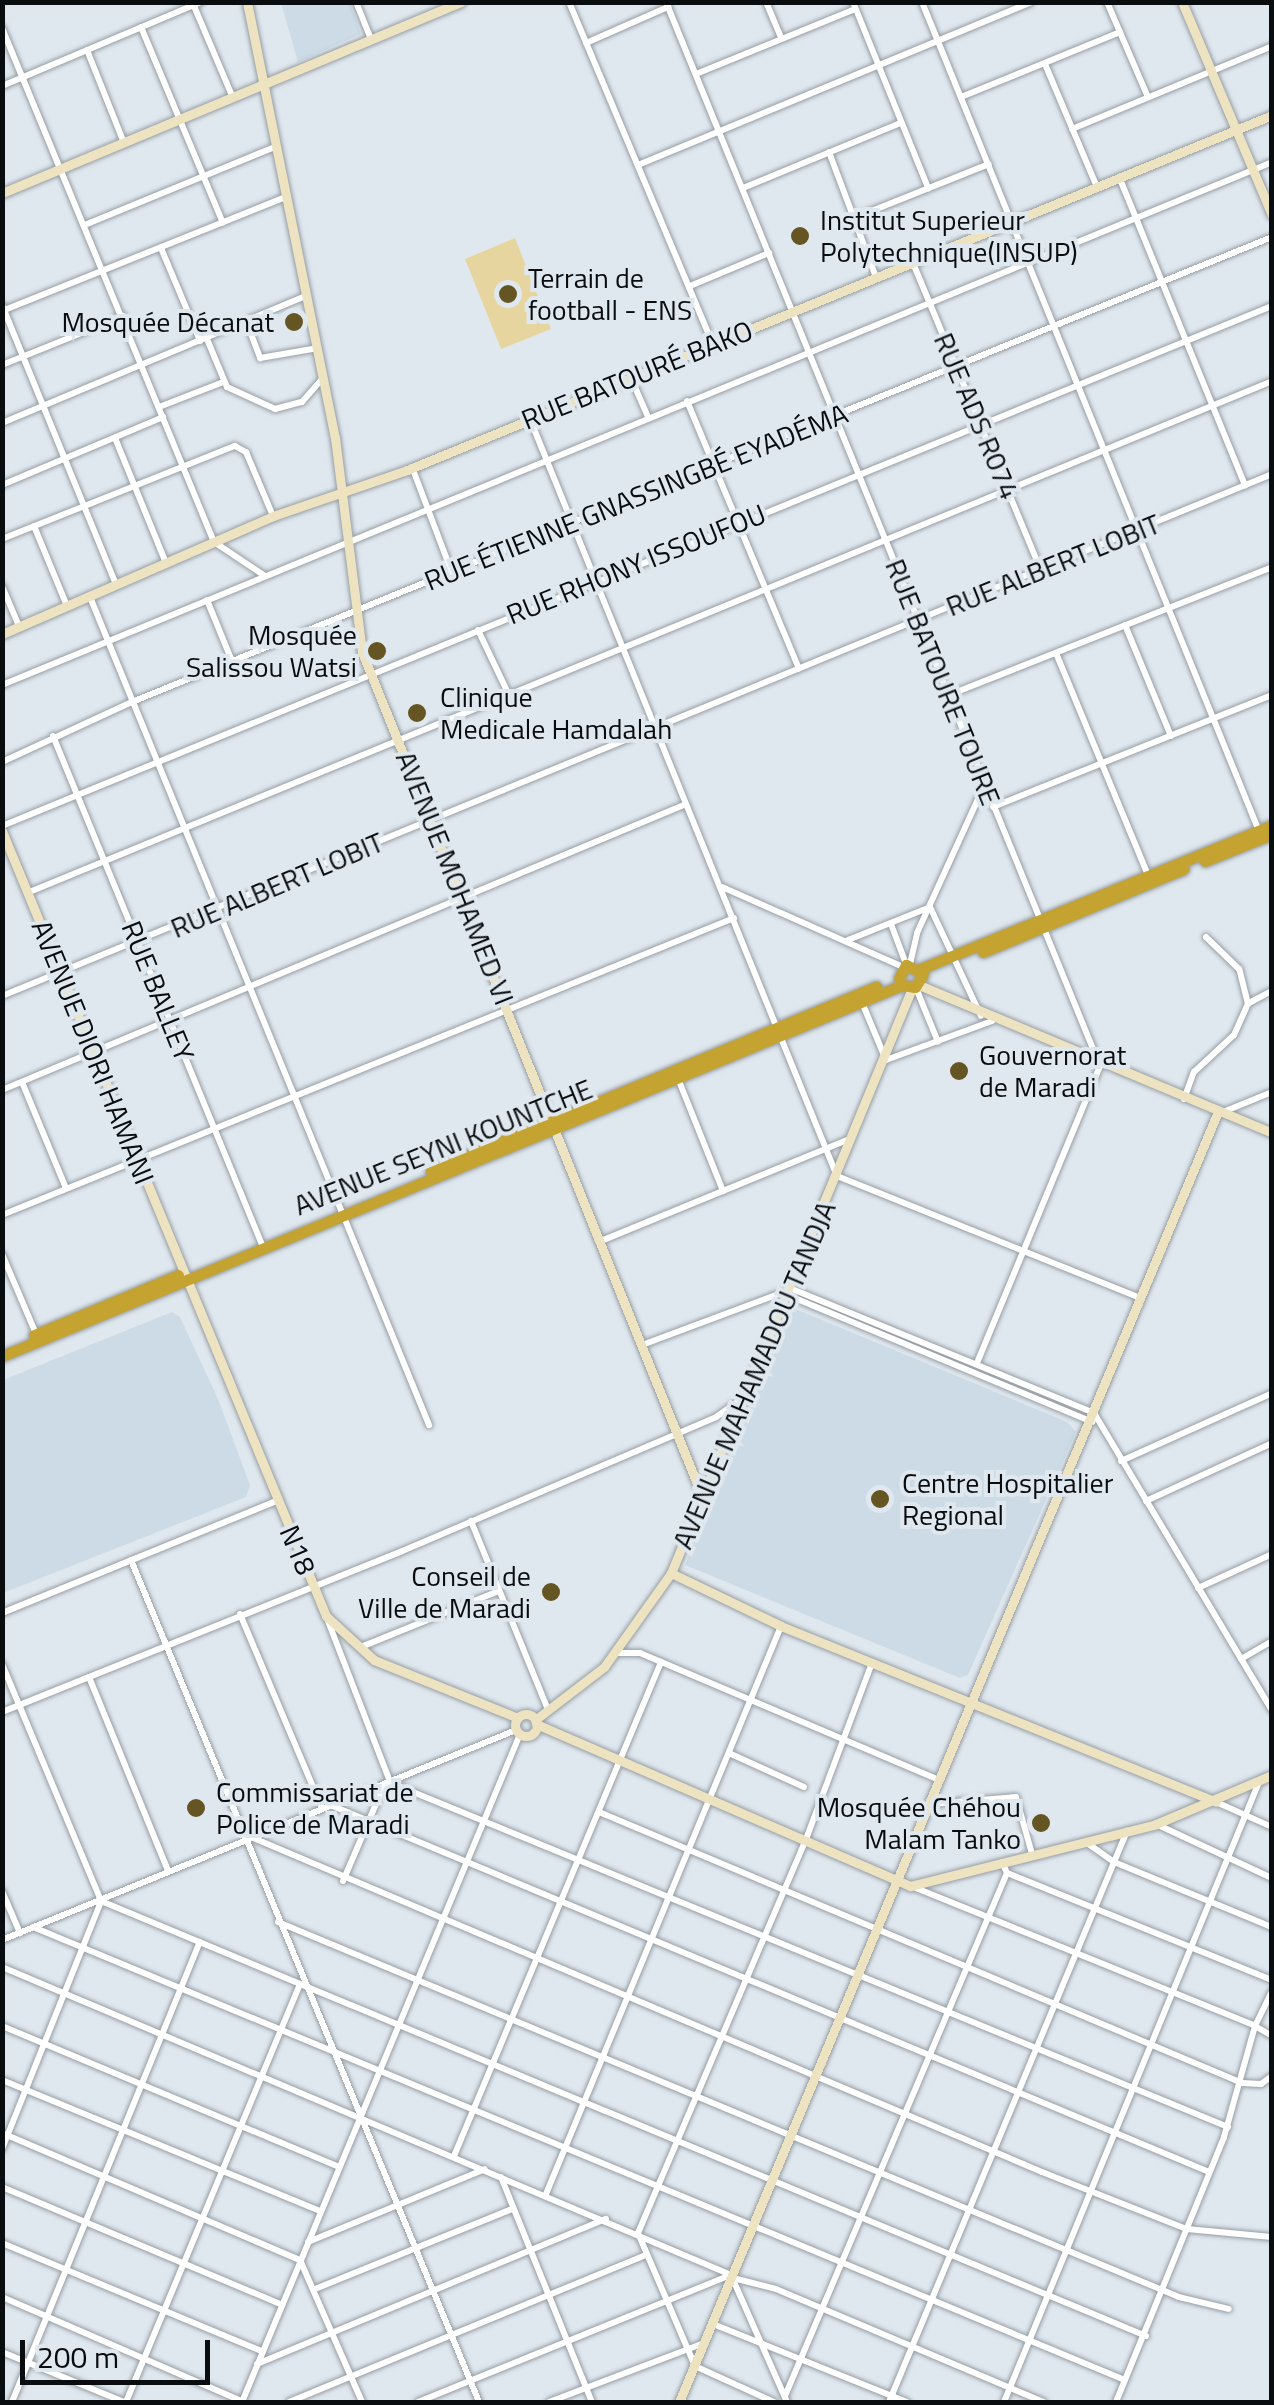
<!DOCTYPE html>
<html>
<head>
<meta charset="utf-8">
<style>
  body { margin:0 }
  #map { position:relative; width:1274px; height:2405px; overflow:hidden; background:#e0e8ef; font-family:"Titillium Web",sans-serif }
  div>[style] { position:absolute }
  [style*='--x'] { left:calc(var(--x)*1px); top:calc(var(--y)*1px); width:calc(var(--w)*1px); rotate:calc(var(--a)*1deg) }
  .built>* { inset:0; background:#ccdbe6 }
  .green>* { inset:0; background:#e7d5a0 }
  .roads { filter:drop-shadow(0 0 2px #969ea4) drop-shadow(0 0 2px #969ea4) }
  .street>* { height:6px; margin:-3px; padding:0 3px; transform-origin:3px; border-radius:3px; background:#fff }
  .secondary>* { height:9px; margin:-4.5px; padding:0 4.5px; transform-origin:4.5px; border-radius:4.5px; background:#eee3c1 }
  .secondary>.ring { margin:-4.5px; padding:0; box-sizing:content-box; background:none; border:9px solid #eee3c1; border-radius:50% }
  .highway>* { height:11px; margin:-5.5px; padding:0 5.5px; transform-origin:5.5px; border-radius:5.5px; background:#c5a331 }
  .dots>* { width:28px; height:28px; translate:-50% -50%; box-sizing:border-box; border:5px solid #e0e8ef; border-radius:50% }
  span { translate:-50% -50%; white-space:nowrap; text-align:center; line-height:1.15; -webkit-text-stroke:8px #e0e8ef; paint-order:stroke }
  .poi-label { font-size:28px; color:#0a0d0f }
  .left { translate:0 -50%; text-align:left }
  .right { translate:-100% -50%; text-align:right }
  .street-label { font-size:28px; color:#0a0d0f }
  .frame { position:absolute; inset:0; border:5px solid #0a0d0f; pointer-events:none }
  .scale { position:absolute; left:20px; top:2340px; width:190px; height:45px; box-sizing:border-box; border:5px solid #0a0d0f; border-top:0; padding-left:12px; font-size:30px; line-height:35px; white-space:nowrap; color:#0a0d0f; -webkit-text-stroke:8px #e0e8ef; paint-order:stroke }
</style>
</head>
<body>
<div id="map">
  <div class="built">
    <div style="clip-path:polygon(281px 3px,350px 3px,361px 34px,298px 62px)"></div>
    <div style="clip-path:polygon(793px 1308px,1067px 1422px,1076px 1432px,968px 1675px,960px 1678px,685px 1565px)"></div>
    <div style="clip-path:polygon(172px 1312px,180px 1317px,218px 1399px,250px 1485px,246px 1497px,3px 1593px,3px 1380px)"></div>
  </div>
  <div class="green">
    <div style="clip-path:polygon(515px 238px,551px 329px,501px 349px,465px 259px)"></div>
  </div>
  <div class="roads">
    <div class="street">
      <div style="--x:356;--y:2;--w:40;--a:68"></div>
      <div style="--x:569;--y:2;--w:371;--a:67.2"></div>
      <div style="--x:666;--y:2;--w:1149;--a:67.81"></div>
      <div style="--x:1100;--y:1066;--w:319;--a:112.5"></div>
      <div style="--x:766;--y:2;--w:39;--a:67"></div>
      <div style="--x:853;--y:2;--w:201;--a:68"></div>
      <div style="--x:922;--y:2;--w:895;--a:67.88"></div>
      <div style="--x:1107;--y:2;--w:103;--a:66.7"></div>
      <div style="--x:194;--y:6;--w:100;--a:67"></div>
      <div style="--x:141;--y:27;--w:212;--a:67.3"></div>
      <div style="--x:2;--y:28;--w:556;--a:67.59"></div>
      <div style="--x:214;--y:542;--w:61;--a:33.7"></div>
      <div style="--x:586;--y:43;--w:90;--a:-23.7"></div>
      <div style="--x:87;--y:50;--w:100;--a:68.3"></div>
      <div style="--x:1045;--y:64;--w:134;--a:67.1"></div>
      <div style="--x:696;--y:74;--w:172;--a:-22.2"></div>
      <div style="--x:2;--y:86;--w:216;--a:-22.9"></div>
      <div style="--x:961;--y:97;--w:172;--a:-22.2"></div>
      <div style="--x:1072;--y:129;--w:217;--a:-22.5"></div>
      <div style="--x:829;--y:152;--w:134;--a:69.4"></div>
      <div style="--x:638;--y:165;--w:425;--a:-22.5"></div>
      <div style="--x:1120;--y:179;--w:331;--a:67.8"></div>
      <div style="--x:743;--y:188;--w:171;--a:-22.4"></div>
      <div style="--x:854;--y:218;--w:145;--a:-21.8"></div>
      <div style="--x:87;--y:224;--w:203;--a:-22.3"></div>
      <div style="--x:161;--y:248;--w:101;--a:67.2"></div>
      <div style="--x:913;--y:263;--w:334;--a:67.4"></div>
      <div style="--x:690;--y:286;--w:86;--a:-22.7"></div>
      <div style="--x:2;--y:305;--w:302;--a:67.8"></div>
      <div style="--x:2;--y:311;--w:306;--a:-21.9"></div>
      <div style="--x:246;--y:321;--w:40;--a:69"></div>
      <div style="--x:260;--y:358;--w:59;--a:-9.8"></div>
      <div style="--x:207;--y:339;--w:52;--a:67.4"></div>
      <div style="--x:227;--y:387;--w:53;--a:24.6"></div>
      <div style="--x:275;--y:409;--w:28;--a:-15"></div>
      <div style="--x:302;--y:402;--w:33;--a:-49"></div>
      <div style="--x:2;--y:365;--w:131;--a:-22"></div>
      <div style="--x:631;--y:378;--w:43;--a:66.4"></div>
      <div style="--x:687;--y:401;--w:290;--a:67.3"></div>
      <div style="--x:159;--y:407;--w:69;--a:-21.3"></div>
      <div style="--x:530;--y:419;--w:817;--a:67.93"></div>
      <div style="--x:837;--y:1176;--w:327;--a:21.9"></div>
      <div style="--x:2;--y:423;--w:329;--a:-22.7"></div>
      <div style="--x:115;--y:438;--w:135;--a:67.8"></div>
      <div style="--x:412;--y:467;--w:113;--a:69.3"></div>
      <div style="--x:2;--y:485;--w:175;--a:-22.9"></div>
      <div style="--x:34;--y:526;--w:87;--a:67.6"></div>
      <div style="--x:2;--y:539;--w:251;--a:-21.8"></div>
      <div style="--x:235;--y:446;--w:13;--a:29"></div>
      <div style="--x:246;--y:452;--w:69;--a:67.1"></div>
      <div style="--x:2;--y:586;--w:43;--a:67"></div>
      <div style="--x:90;--y:597;--w:895;--a:67.73"></div>
      <div style="--x:207;--y:600;--w:66;--a:67.7"></div>
      <div style="--x:1125;--y:625;--w:120;--a:67.5"></div>
      <div style="--x:478;--y:630;--w:70;--a:64.5"></div>
      <div style="--x:1056;--y:653;--w:240;--a:67.5"></div>
      <div style="--x:2;--y:685;--w:1373;--a:-22.38"></div>
      <div style="--x:949;--y:695;--w:347;--a:-21.6"></div>
      <div style="--x:53;--y:736;--w:552;--a:67.66"></div>
      <div style="--x:2;--y:762;--w:143;--a:-24.8"></div>
      <div style="--x:132;--y:702;--w:1231;--a:-22.19"></div>
      <div style="--x:993;--y:807;--w:301;--a:-21.9"></div>
      <div style="--x:2;--y:826;--w:1372;--a:-22.27"></div>
      <div style="--x:722;--y:887;--w:198;--a:23.8"></div>
      <div style="--x:27;--y:893;--w:1346;--a:-22.35"></div>
      <div style="--x:891;--y:924;--w:43;--a:69.4"></div>
      <div style="--x:848;--y:940;--w:88;--a:-21.9"></div>
      <div style="--x:930;--y:907;--w:120;--a:64.9"></div>
      <div style="--x:910;--y:964;--w:32;--a:-77"></div>
      <div style="--x:917;--y:933;--w:162;--a:-65.5"></div>
      <div style="--x:916;--y:988;--w:58;--a:67.8"></div>
      <div style="--x:2;--y:996;--w:1373;--a:-22.34"></div>
      <div style="--x:861;--y:1000;--w:65;--a:67.4"></div>
      <div style="--x:886;--y:1060;--w:113;--a:-20.2"></div>
      <div style="--x:1249;--y:1003;--w:26;--a:-28"></div>
      <div style="--x:677;--y:1076;--w:124;--a:68.2"></div>
      <div style="--x:22;--y:1082;--w:115;--a:67.5"></div>
      <div style="--x:2;--y:1090;--w:741;--a:-22.69"></div>
      <div style="--x:1184;--y:1099;--w:29;--a:-70"></div>
      <div style="--x:1194;--y:1072;--w:54;--a:-42.8"></div>
      <div style="--x:1234;--y:1035;--w:34;--a:-66"></div>
      <div style="--x:1248;--y:1004;--w:36;--a:-104"></div>
      <div style="--x:1239;--y:969;--w:46;--a:-135.9"></div>
      <div style="--x:1223;--y:1112;--w:53;--a:-22.2"></div>
      <div style="--x:2;--y:1215;--w:790;--a:-22.08"></div>
      <div style="--x:601;--y:1241;--w:269;--a:-22.3"></div>
      <div style="--x:2;--y:1254;--w:89;--a:66.9"></div>
      <div style="--x:785;--y:1294;--w:333;--a:22.6"></div>
      <div style="--x:642;--y:1345;--w:160;--a:-20.5"></div>
      <div style="--x:792;--y:1289;--w:326;--a:22.3"></div>
      <div style="--x:1094;--y:1413;--w:346;--a:59.1"></div>
      <div style="--x:1121;--y:1461;--w:166;--a:-24.2"></div>
      <div style="--x:1146;--y:1501;--w:139;--a:-24.7"></div>
      <div style="--x:471;--y:1521;--w:204;--a:67.8"></div>
      <div style="--x:131;--y:1560;--w:911;--a:67.54"></div>
      <div style="--x:1198;--y:1588;--w:81;--a:-24.7"></div>
      <div style="--x:2;--y:1613;--w:297;--a:-22.2"></div>
      <div style="--x:240;--y:1614;--w:208;--a:67.1"></div>
      <div style="--x:328;--y:1621;--w:173;--a:68.9"></div>
      <div style="--x:361;--y:1647;--w:149;--a:-22.1"></div>
      <div style="--x:617;--y:1653;--w:23;--a:0"></div>
      <div style="--x:640;--y:1653;--w:325;--a:23"></div>
      <div style="--x:1241;--y:1659;--w:36;--a:-30"></div>
      <div style="--x:2;--y:1664;--w:257;--a:67.3"></div>
      <div style="--x:101;--y:1901;--w:1132;--a:22.6"></div>
      <div style="--x:89;--y:1677;--w:209;--a:67.8"></div>
      <div style="--x:2;--y:1712;--w:429;--a:-21.9"></div>
      <div style="--x:400;--y:1552;--w:344;--a:-23.1"></div>
      <div style="--x:716;--y:1417;--w:32;--a:-35"></div>
      <div style="--x:731;--y:1754;--w:80;--a:24.3"></div>
      <div style="--x:391;--y:1783;--w:905;--a:22.34"></div>
      <div style="--x:1216;--y:1802;--w:61;--a:24.1"></div>
      <div style="--x:328;--y:1804;--w:955;--a:22.67"></div>
      <div style="--x:931;--y:1804;--w:85;--a:-4.7"></div>
      <div style="--x:1016;--y:1797;--w:59;--a:74.3"></div>
      <div style="--x:599;--y:1812;--w:698;--a:22.85"></div>
      <div style="--x:1242;--y:2083;--w:19;--a:3"></div>
      <div style="--x:1261;--y:2084;--w:14;--a:-36"></div>
      <div style="--x:1156;--y:1824;--w:128;--a:25"></div>
      <div style="--x:251;--y:1837;--w:859;--a:22.95"></div>
      <div style="--x:1042;--y:2172;--w:156;--a:21.5"></div>
      <div style="--x:1187;--y:2229;--w:85;--a:5.4"></div>
      <div style="--x:1087;--y:1843;--w:33;--a:35"></div>
      <div style="--x:1114;--y:1862;--w:171;--a:22.4"></div>
      <div style="--x:1007;--y:1873;--w:286;--a:22"></div>
      <div style="--x:343;--y:1881;--w:99;--a:-66.8"></div>
      <div style="--x:382;--y:1790;--w:11;--a:-38"></div>
      <div style="--x:911;--y:1886;--w:371;--a:22.1"></div>
      <div style="--x:1255;--y:2026;--w:39;--a:-64"></div>
      <div style="--x:2;--y:1891;--w:46;--a:66.8"></div>
      <div style="--x:278;--y:1922;--w:976;--a:22.6"></div>
      <div style="--x:1179;--y:2297;--w:51;--a:13.5"></div>
      <div style="--x:33;--y:1927;--w:1182;--a:22.53"></div>
      <div style="--x:2;--y:1940;--w:555;--a:-22.22"></div>
      <div style="--x:2;--y:1967;--w:791;--a:22.9"></div>
      <div style="--x:731;--y:2275;--w:139;--a:66.2"></div>
      <div style="--x:2;--y:2026;--w:363;--a:22.7"></div>
      <div style="--x:2;--y:2080;--w:344;--a:22.4"></div>
      <div style="--x:2;--y:2133;--w:324;--a:23.1"></div>
      <div style="--x:300;--y:2260;--w:155;--a:66.4"></div>
      <div style="--x:2;--y:2149;--w:267;--a:-68.2"></div>
      <div style="--x:454;--y:2156;--w:536;--a:-67.26"></div>
      <div style="--x:501;--y:2177;--w:243;--a:68"></div>
      <div style="--x:2;--y:2187;--w:303;--a:22.8"></div>
      <div style="--x:546;--y:2194;--w:615;--a:-67.52"></div>
      <div style="--x:308;--y:2242;--w:191;--a:-22.4"></div>
      <div style="--x:2;--y:2243;--w:282;--a:22.6"></div>
      <div style="--x:737;--y:2279;--w:40;--a:14.4"></div>
      <div style="--x:776;--y:2289;--w:291;--a:22.9"></div>
      <div style="--x:315;--y:2289;--w:213;--a:-22.1"></div>
      <div style="--x:2;--y:2297;--w:263;--a:23.5"></div>
      <div style="--x:713;--y:2324;--w:209;--a:21.9"></div>
      <div style="--x:2;--y:2352;--w:132;--a:22.3"></div>
      <div style="--x:257;--y:2364;--w:378;--a:-22.6"></div>
      <div style="--x:785;--y:2396;--w:568;--a:-67"></div>
      <div style="--x:1007;--y:1873;--w:12;--a:-114"></div>
      <div style="--x:12;--y:2402;--w:497;--a:-67.8"></div>
      <div style="--x:126;--y:2402;--w:453;--a:-67.4"></div>
      <div style="--x:242;--y:2402;--w:724;--a:-67.4"></div>
      <div style="--x:289;--y:2402;--w:384;--a:-22.4"></div>
      <div style="--x:418;--y:2402;--w:338;--a:-22.1"></div>
      <div style="--x:549;--y:2402;--w:166;--a:-20.8"></div>
      <div style="--x:774;--y:2402;--w:87;--a:-155.5"></div>
      <div style="--x:695;--y:2366;--w:145;--a:-113.2"></div>
      <div style="--x:638;--y:2233;--w:425;--a:-66.9"></div>
      <div style="--x:805;--y:1842;--w:191;--a:-69.5"></div>
      <div style="--x:889;--y:2402;--w:619;--a:-67.37"></div>
      <div style="--x:1004;--y:2402;--w:670;--a:-67.64"></div>
      <div style="--x:1116;--y:2402;--w:286;--a:-67.8"></div>
      <div style="--x:1224;--y:2137;--w:115;--a:-74.4"></div>
      <div style="--x:1255;--y:2026;--w:20;--a:30"></div>
    </div>
    <div class="secondary">
      <div style="--x:247;--y:2;--w:445;--a:78.6"></div>
      <div style="--x:335;--y:438;--w:216;--a:82.8"></div>
      <div style="--x:362;--y:652;--w:910;--a:68.06"></div>
      <div style="--x:1182;--y:2;--w:231;--a:67.1"></div>
      <div style="--x:2;--y:193;--w:497;--a:-22.6"></div>
      <div style="--x:2;--y:634;--w:296;--a:-23.5"></div>
      <div style="--x:273;--y:516;--w:142;--a:-18.9"></div>
      <div style="--x:407;--y:470;--w:935;--a:-22.31"></div>
      <div style="--x:2;--y:831;--w:849;--a:67.57"></div>
      <div style="--x:326;--y:1616;--w:65;--a:42.5"></div>
      <div style="--x:374;--y:1660;--w:155;--a:21.9"></div>
      <div style="--x:919;--y:985;--w:383;--a:22.7"></div>
      <div style="--x:671;--y:1573;--w:122;--a:25.7"></div>
      <div style="--x:781;--y:1626;--w:469;--a:22"></div>
      <div class="ring" style="left:515px;top:1714px;width:13px;height:13px"></div>
      <div style="--x:535;--y:1720;--w:87;--a:-37.5"></div>
      <div style="--x:604;--y:1667;--w:115;--a:-54.5"></div>
      <div style="--x:671;--y:1573;--w:633;--a:-67.61"></div>
      <div style="--x:536;--y:1724;--w:408;--a:23.4"></div>
      <div style="--x:910;--y:1886;--w:254;--a:-14.1"></div>
      <div style="--x:1156;--y:1824;--w:126;--a:-22.9"></div>
      <div style="--x:679;--y:2402;--w:1396;--a:-67.33"></div>
    </div>
    <div class="highway">
      <div style="--x:1205;--y:861;--w:72;--a:-21.9"></div>
      <div style="--x:983;--y:952;--w:217;--a:-22.5"></div>
      <div style="--x:920;--y:969;--w:380;--a:-22.2"></div>
      <div style="--x:899;--y:978;--w:15;--a:-62"></div>
      <div style="--x:906;--y:965;--w:18;--a:27"></div>
      <div style="--x:902;--y:985;--w:13;--a:9"></div>
      <div style="--x:915;--y:987;--w:15;--a:-58"></div>
      <div style="--x:431;--y:1171;--w:482;--a:-22.5"></div>
      <div style="--x:34;--y:1335;--w:156;--a:-22.6"></div>
      <div style="--x:2;--y:1356;--w:973;--a:-22.4"></div>
    </div>
  </div>
  <div class="dots">
    <div style="left:800px;top:236px;background:#655523"></div>
    <div style="left:508px;top:294px;background:#655523"></div>
    <div style="left:294px;top:322px;background:#655523"></div>
    <div style="left:377px;top:651px;background:#655523"></div>
    <div style="left:417px;top:713px;background:#655523"></div>
    <div style="left:959px;top:1071px;background:#655523"></div>
    <div style="left:880px;top:1499px;background:#655523"></div>
    <div style="left:551px;top:1592px;background:#655523"></div>
    <div style="left:196px;top:1808px;background:#655523"></div>
    <div style="left:1041px;top:1823px;background:#655523"></div>
  </div>
  <div class="poi-label">
    <span class="left" style="left:820px;top:236px">Institut Superieur<br>Polytechnique(INSUP)</span>
    <span class="left" style="left:528px;top:294px">Terrain de<br>football - ENS</span>
    <span class="right" style="left:274px;top:322px">Mosquée Décanat</span>
    <span class="right" style="left:357px;top:651px">Mosquée<br>Salissou Watsi</span>
    <span class="left" style="left:440px;top:713px">Clinique<br>Medicale Hamdalah</span>
    <span class="left" style="left:979px;top:1071px">Gouvernorat<br>de Maradi</span>
    <span class="left" style="left:902px;top:1499px">Centre Hospitalier<br>Regional</span>
    <span class="right" style="left:531px;top:1592px">Conseil de<br>Ville de Maradi</span>
    <span class="left" style="left:216px;top:1808px">Commissariat de<br>Police de Maradi</span>
    <span class="right" style="left:1021px;top:1823px">Mosquée Chéhou<br>Malam Tanko</span>
  </div>
  <div class="street-label">
    <span style="left:637px;top:375px;rotate:-22deg">RUE BATOURÉ BAKO</span>
    <span style="left:977px;top:416px;rotate:67deg">RUE ADS R074</span>
    <span style="left:636px;top:497px;rotate:-22deg">RUE ÉTIENNE GNASSINGBÉ EYADÉMA</span>
    <span style="left:636px;top:564px;rotate:-22deg">RUE RHONY ISSOUFOU</span>
    <span style="left:1053px;top:565px;rotate:-22deg">RUE ALBERT LOBIT</span>
    <span style="left:943px;top:682px;rotate:68deg">RUE BATOURE TOURE</span>
    <span style="left:455px;top:878px;rotate:68deg">AVENUE MOHAMED VI</span>
    <span style="left:277px;top:885px;rotate:-23deg">RUE ALBERT LOBIT</span>
    <span style="left:158px;top:991px;rotate:68deg">RUE BALLEY</span>
    <span style="left:93px;top:1052px;rotate:68deg">AVENUE DIORI HAMANI</span>
    <span style="left:443px;top:1147px;rotate:-22deg">AVENUE SEYNI KOUNTCHE</span>
    <span style="left:754px;top:1375px;rotate:-67deg">AVENUE MAHAMADOU TANDJA</span>
    <span style="left:298px;top:1550px;rotate:67deg">N18</span>
  </div>
  <div class="frame"></div>
  <div class="scale">200 m</div>
</div>
</body>
</html>
